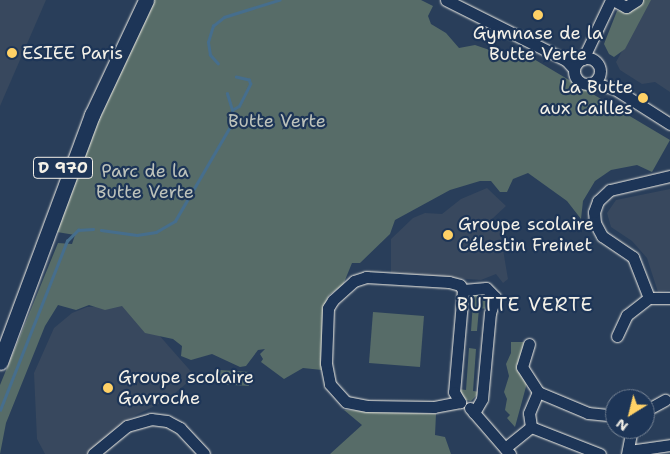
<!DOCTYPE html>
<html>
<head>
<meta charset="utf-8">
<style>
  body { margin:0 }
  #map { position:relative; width:670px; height:454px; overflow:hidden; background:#293e5a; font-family:"Shantell Sans",sans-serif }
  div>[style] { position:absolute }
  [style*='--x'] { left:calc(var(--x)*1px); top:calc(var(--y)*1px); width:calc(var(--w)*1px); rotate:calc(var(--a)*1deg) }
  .built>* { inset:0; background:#38485e }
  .green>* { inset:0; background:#576c68 }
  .stream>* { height:2.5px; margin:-1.25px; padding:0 1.25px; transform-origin:1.25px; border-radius:1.25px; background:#466e8d }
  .roads { filter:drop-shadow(0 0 1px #f4f1e8) drop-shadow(0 0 1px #f4f1e8) }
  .minor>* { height:11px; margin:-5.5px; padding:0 5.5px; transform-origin:5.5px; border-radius:5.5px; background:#1d3557 }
  .minor>.ring { margin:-5.5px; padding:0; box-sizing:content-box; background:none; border:11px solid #1d3557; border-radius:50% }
  .major>* { height:15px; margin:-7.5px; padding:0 7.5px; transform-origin:7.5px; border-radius:7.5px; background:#1d3557 }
  .dots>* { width:14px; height:14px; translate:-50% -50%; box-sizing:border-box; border:2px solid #1d3557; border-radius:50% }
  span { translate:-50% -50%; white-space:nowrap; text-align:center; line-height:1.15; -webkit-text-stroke:4.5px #1d3557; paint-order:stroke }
  .shield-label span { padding:1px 4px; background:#1d3557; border:1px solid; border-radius:4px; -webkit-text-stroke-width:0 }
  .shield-label { font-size:16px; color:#f4f1e8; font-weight:700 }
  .poi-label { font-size:18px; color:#f4f1e8 }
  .left { translate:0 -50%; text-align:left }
  .right { translate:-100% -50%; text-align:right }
  .park-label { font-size:18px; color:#bdc2bb }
  .neighbourhood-label { font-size:19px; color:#f4f1e8; letter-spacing:1px }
  .north { position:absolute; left:605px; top:389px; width:50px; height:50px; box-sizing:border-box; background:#1d3557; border:1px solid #738091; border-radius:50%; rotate:216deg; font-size:14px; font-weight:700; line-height:20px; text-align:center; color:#f4f1e8 }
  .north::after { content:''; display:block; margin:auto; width:18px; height:22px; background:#ffd166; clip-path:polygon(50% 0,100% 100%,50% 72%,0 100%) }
</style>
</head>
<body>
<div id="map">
  <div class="built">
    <div style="clip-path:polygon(0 0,46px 0,0 106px)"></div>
    <div style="clip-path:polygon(650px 0,670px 0,670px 92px,655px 82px,642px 84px,620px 70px,616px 62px)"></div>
    <div style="clip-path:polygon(487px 188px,506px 206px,492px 219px,500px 232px,508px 279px,503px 283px,496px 274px,481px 280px,391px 273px,391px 239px,413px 218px,425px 213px,442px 214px,461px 199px)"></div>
    <div style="clip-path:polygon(670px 189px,670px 290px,658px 292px,647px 258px,632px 241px,611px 227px,607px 213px,616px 200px)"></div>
    <div style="clip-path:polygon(125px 305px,158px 334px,195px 376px,167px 400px,130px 418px,87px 454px,45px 454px,37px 439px,34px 373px,54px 328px,72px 313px,87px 307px)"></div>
  </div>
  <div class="green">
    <div style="clip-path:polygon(154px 0,421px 0,433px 6px,428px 16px,431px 24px,446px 33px,459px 48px,475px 45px,513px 58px,522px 52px,670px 140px,652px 172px,637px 165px,611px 170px,595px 181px,583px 201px,581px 219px,567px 201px,528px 173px,513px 179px,507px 192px,500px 192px,491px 181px,480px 181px,450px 190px,395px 220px,390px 234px,360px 263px,352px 263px,343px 285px,329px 295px,324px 306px,322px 370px,303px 368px,284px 379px,261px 362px,263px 359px,260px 354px,265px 349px,258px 350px,246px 366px,240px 367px,212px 354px,191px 360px,181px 356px,182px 346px,173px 339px,145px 333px,122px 306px,105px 310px,89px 305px,76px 310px,58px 305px,45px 326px,6px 423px,0 454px,0 385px,58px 243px,72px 244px,75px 235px,57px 232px,93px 133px)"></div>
    <div style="clip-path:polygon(642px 0,651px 0,625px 49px,614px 57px,609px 54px,604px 44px,617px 11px,633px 9px)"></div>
    <div style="clip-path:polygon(473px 294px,483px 294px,489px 302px,487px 309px,479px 308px,477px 331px,471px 331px,473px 302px,468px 302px)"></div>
    <div style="clip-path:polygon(373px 312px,424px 316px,420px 367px,369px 363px)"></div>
    <div style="clip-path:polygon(511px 342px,524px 342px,527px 383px,515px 427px,507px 418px,510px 415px,505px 410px,507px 399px,504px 392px,509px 376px,506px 364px,511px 353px)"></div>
    <div style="clip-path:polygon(469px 348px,476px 349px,473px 391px,480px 392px,471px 401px,465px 400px,458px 389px,466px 390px)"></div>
    <div style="clip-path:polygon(219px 370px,250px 372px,249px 386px,218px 384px)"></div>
    <div style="clip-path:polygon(344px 410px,436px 414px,435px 435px,445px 437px,451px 454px,330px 454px,362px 425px)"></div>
  </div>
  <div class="stream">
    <div style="--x:218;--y:64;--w:12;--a:-132"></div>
    <div style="--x:210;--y:55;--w:13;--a:-99"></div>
    <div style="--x:208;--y:42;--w:17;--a:-73"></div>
    <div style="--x:213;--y:26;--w:14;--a:-39"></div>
    <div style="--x:224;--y:17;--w:58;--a:-17.2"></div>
    <div style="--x:232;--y:110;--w:8;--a:-30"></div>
    <div style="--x:239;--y:106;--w:25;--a:-63"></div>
    <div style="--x:250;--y:84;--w:4;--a:-104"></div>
    <div style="--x:249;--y:80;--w:13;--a:-167"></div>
    <div style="--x:101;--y:230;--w:36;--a:8"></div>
    <div style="--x:137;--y:235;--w:19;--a:-9"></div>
    <div style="--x:156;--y:232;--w:22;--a:-30"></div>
    <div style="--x:175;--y:221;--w:111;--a:-59.7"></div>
    <div style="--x:231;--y:125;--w:15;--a:-86"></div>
    <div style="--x:232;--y:110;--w:17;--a:-107"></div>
    <div style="--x:0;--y:410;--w:182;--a:-68.4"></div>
    <div style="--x:67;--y:241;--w:16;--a:-45"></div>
    <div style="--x:78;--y:230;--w:15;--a:-4"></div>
  </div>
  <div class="roads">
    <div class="minor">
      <div style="--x:446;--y:0;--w:134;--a:26.6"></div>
      <div style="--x:566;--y:60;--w:12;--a:48"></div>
      <div style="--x:613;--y:0;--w:15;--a:28"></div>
      <div style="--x:626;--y:7;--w:13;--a:-32"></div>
      <div class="ring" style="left:574px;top:58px;width:15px;height:15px"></div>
      <div style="--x:583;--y:59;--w:65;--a:-64.6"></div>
      <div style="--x:593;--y:83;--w:23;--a:15"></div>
      <div style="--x:615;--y:89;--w:65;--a:32.5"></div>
      <div style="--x:366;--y:277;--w:83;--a:3.4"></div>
      <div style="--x:449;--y:282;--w:11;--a:15"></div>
      <div style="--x:460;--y:285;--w:6;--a:59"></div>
      <div style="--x:463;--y:290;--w:102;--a:95"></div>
      <div style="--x:454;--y:392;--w:12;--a:59"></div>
      <div style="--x:460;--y:402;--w:26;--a:169"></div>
      <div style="--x:434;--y:407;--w:67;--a:-179.1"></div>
      <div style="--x:367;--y:406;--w:21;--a:-169"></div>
      <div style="--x:346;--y:402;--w:24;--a:-132"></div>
      <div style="--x:330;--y:384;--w:21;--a:-101"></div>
      <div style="--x:326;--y:363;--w:55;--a:-87.9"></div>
      <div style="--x:328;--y:308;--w:9;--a:-58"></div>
      <div style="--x:333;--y:300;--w:28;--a:-42"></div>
      <div style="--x:354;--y:281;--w:13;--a:-18"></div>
      <div style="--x:463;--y:290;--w:23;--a:-5"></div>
      <div style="--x:486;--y:288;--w:13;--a:45"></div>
      <div style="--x:495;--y:297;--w:17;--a:107"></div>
      <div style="--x:490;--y:313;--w:86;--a:95.3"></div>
      <div style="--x:482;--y:399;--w:16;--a:120"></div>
      <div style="--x:649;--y:298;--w:44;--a:-111.3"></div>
      <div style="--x:633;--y:257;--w:37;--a:-146"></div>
      <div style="--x:602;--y:236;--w:15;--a:-118"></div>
      <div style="--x:595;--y:223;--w:11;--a:-95"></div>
      <div style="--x:594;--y:212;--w:12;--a:-70"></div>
      <div style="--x:598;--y:201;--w:16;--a:-43"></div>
      <div style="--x:610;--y:190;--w:62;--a:-13.1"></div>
      <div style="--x:649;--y:298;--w:21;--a:0"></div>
      <div style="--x:617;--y:336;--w:23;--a:-65"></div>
      <div style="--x:627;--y:315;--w:28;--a:-38"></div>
      <div style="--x:529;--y:344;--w:24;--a:107"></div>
      <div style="--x:522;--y:367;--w:30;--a:57"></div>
      <div style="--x:538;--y:392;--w:54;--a:22.8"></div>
      <div style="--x:588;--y:413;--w:27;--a:6"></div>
      <div style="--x:470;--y:408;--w:61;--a:49"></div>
      <div style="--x:645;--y:411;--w:23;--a:-29"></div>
      <div style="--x:531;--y:427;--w:74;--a:21.4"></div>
      <div style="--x:531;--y:427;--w:14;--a:-98"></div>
      <div style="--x:529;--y:413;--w:23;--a:-67"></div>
      <div style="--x:505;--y:448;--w:33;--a:-39"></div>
      <div style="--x:629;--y:451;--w:41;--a:-8.3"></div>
      <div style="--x:93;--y:454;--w:44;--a:-39.5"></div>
      <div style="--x:127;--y:426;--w:25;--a:-16"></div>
      <div style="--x:151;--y:419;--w:16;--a:7"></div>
      <div style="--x:167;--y:421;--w:15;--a:28"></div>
      <div style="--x:180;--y:428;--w:35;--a:47"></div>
      <div style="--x:627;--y:454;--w:25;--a:-79"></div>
    </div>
    <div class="major">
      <div style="--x:0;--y:362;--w:264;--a:-69.6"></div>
      <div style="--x:92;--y:115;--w:127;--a:-64.8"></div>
    </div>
  </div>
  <div class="dots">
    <div style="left:538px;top:15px;background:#ffd166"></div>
    <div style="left:12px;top:53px;background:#ffd166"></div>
    <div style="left:643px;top:98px;background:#ffd166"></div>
    <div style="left:448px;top:235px;background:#ffd166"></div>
    <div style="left:108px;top:388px;background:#ffd166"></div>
  </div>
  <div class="shield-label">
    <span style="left:63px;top:168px">D 970</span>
  </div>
  <div class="poi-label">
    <span style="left:538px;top:44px">Gymnase de la<br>Butte Verte</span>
    <span class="left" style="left:22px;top:53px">ESIEE Paris</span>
    <span class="right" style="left:633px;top:98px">La Butte<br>aux Cailles</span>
    <span class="left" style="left:458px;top:235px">Groupe scolaire<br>Célestin Freinet</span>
    <span class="left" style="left:118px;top:388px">Groupe scolaire<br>Gavroche</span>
  </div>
  <div class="park-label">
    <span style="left:277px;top:121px">Butte Verte</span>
    <span style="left:145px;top:182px">Parc de la<br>Butte Verte</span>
  </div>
  <div class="neighbourhood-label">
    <span style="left:525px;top:305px">BUTTE VERTE</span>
  </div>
  <div class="north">N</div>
</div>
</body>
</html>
